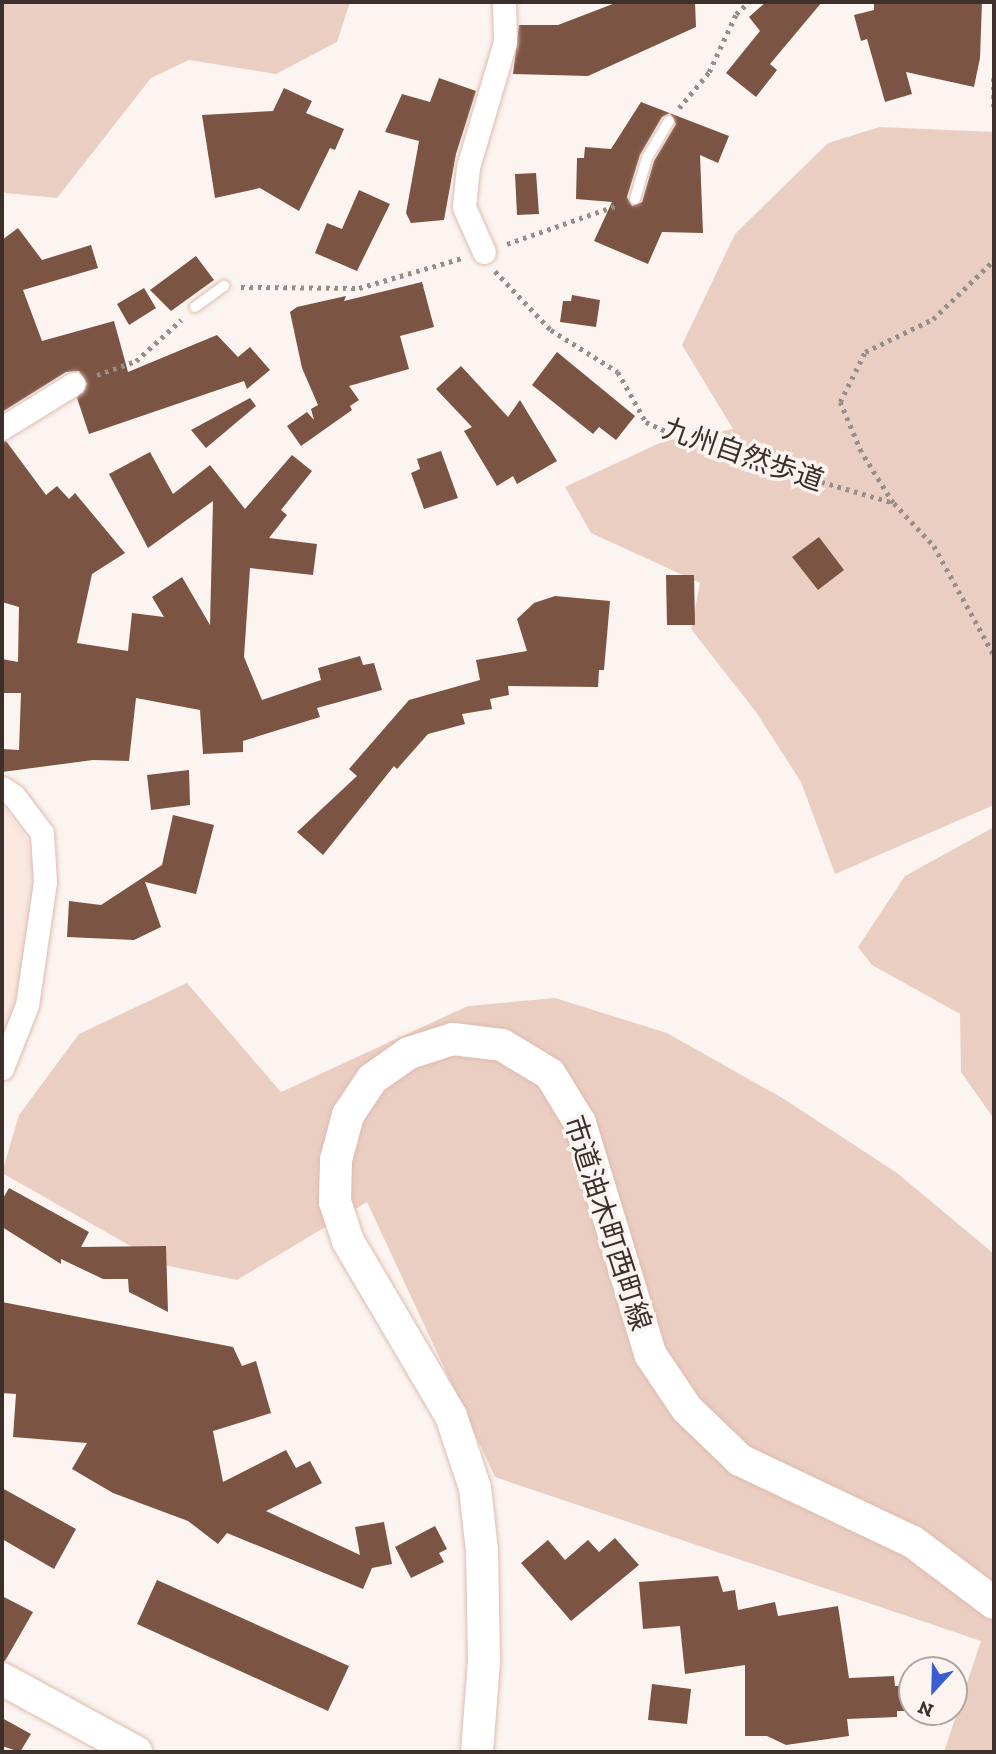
<!DOCTYPE html>
<html>
<head>
<meta charset="utf-8">
<style>
  body { margin:0 }
  #map { position:relative; width:996px; height:1754px; overflow:hidden; background:#fbf4f1; font-family:"Zilla Slab","Noto Sans JP",serif }
  div>[style] { position:absolute }
  [style*='--x'] { left:calc(var(--x)*1px); top:calc(var(--y)*1px); width:calc(var(--w)*1px); rotate:calc(var(--a)*1deg) }
  .built>* { inset:0; background:#f9e7e0 }
  .green>* { inset:0; background:#ebcec2 }
  .building>* { inset:0; background:#7c5444 }
  .path>* { height:4.5px; margin-top:-2.25px; transform-origin:0; background:repeating-linear-gradient(90deg,#978d89 0 3.5px,transparent 0 8.5px) }
  .roads { filter:drop-shadow(0 0 2px #debcaf) drop-shadow(0 0 2px #debcaf) }
  .lane>* { height:10px; margin:-5px; padding:0 5px; transform-origin:5px; border-radius:5px; background:#fff }
  .street>* { height:23px; margin:-11.5px; padding:0 11.5px; transform-origin:11.5px; border-radius:11.5px; background:#fff }
  .secondary>* { height:32px; margin:-16px; padding:0 16px; transform-origin:16px; border-radius:16px; background:#fff }
  span { translate:-50% -50%; white-space:nowrap; text-align:center; line-height:1.15; -webkit-text-stroke:7px #fbf4f1; paint-order:stroke }
  .street-label { font-size:28px; color:#3d302b }
  .frame { position:absolute; inset:0; border:4px solid #3d302b; pointer-events:none }
  .north { position:absolute; left:898px; top:1656px; width:70px; height:70px; box-sizing:border-box; background:#fbf4f1; border:2px solid #afa6a2; border-radius:50%; rotate:202deg; font-size:19px; font-weight:700; line-height:28px; text-align:center; color:#3d302b }
  .north::after { content:''; display:block; margin:auto; width:24px; height:32px; background:#385fd0; clip-path:polygon(50% 0,100% 100%,50% 72%,0 100%) }
</style>
</head>
<body>
<div id="map">
  <div class="built">
    <div style="clip-path:polygon(2px 803px,28px 841px,36px 883px,17px 1003px,2px 1039px)"></div>
  </div>
  <div class="green">
    <div style="clip-path:polygon(2px 2px,350px 2px,337px 42px,276px 74px,189px 60px,151px 78px,57px 198px,5px 193px,2px 187px)"></div>
    <div style="clip-path:polygon(880px 127px,994px 132px,994px 805px,835px 874px,801px 782px,756px 712px,691px 629px,700px 583px,591px 533px,565px 487px,664px 441px,733px 429px,682px 345px,735px 234px,828px 143px)"></div>
    <div style="clip-path:polygon(994px 827px,994px 1119px,961px 1072px,960px 1014px,872px 965px,858px 947px,905px 876px)"></div>
    <div style="clip-path:polygon(187px 983px,281px 1092px,468px 1006px,555px 998px,667px 1033px,784px 1099px,897px 1173px,994px 1254px,994px 1752px,944px 1752px,981px 1641px,495px 1477px,367px 1202px,237px 1280px,164px 1265px,2px 1173px,19px 1115px,79px 1034px)"></div>
  </div>
  <div class="building">
    <div style="clip-path:polygon(618px 2px,695px 2px,696px 27px,588px 76px,513px 74px,519px 25px,558px 25px)"></div>
    <div style="clip-path:polygon(766px 2px,822px 2px,770px 64px,777px 70px,756px 97px,726px 73px,760px 31px,749px 17px)"></div>
    <div style="clip-path:polygon(874px 2px,982px 2px,980px 58px,974px 87px,906px 72px,912px 94px,885px 102px,867px 39px,861px 41px,854px 15px,874px 10px)"></div>
    <div style="clip-path:polygon(439px 78px,476px 91px,456px 154px,444px 220px,411px 223px,406px 213px,419px 141px,385px 132px,402px 94px,430px 102px)"></div>
    <div style="clip-path:polygon(284px 88px,312px 101px,306px 113px,344px 129px,335px 150px,330px 148px,299px 211px,260px 188px,215px 198px,202px 115px,273px 111px)"></div>
    <div style="clip-path:polygon(evenodd,641px 102px,729px 136px,718px 163px,700px 155px,703px 233px,662px 232px,648px 264px,594px 241px,612px 202px,576px 199px,577px 158px,584px 158px,585px 147px,611px 149px,641px 102px,670px 113px,676px 124px,654px 161px,642px 202px,632px 206px,627px 197px,640px 155px,662px 117px,670px 113px)"></div>
    <div style="clip-path:polygon(536px 173px,539px 214px,517px 215px,515px 174px)"></div>
    <div style="clip-path:polygon(359px 190px,390px 204px,357px 271px,315px 253px,327px 223px,342px 229px)"></div>
    <div style="clip-path:polygon(18px 228px,42px 260px,91px 245px,98px 268px,23px 290px,42px 341px,114px 321px,128px 372px,217px 335px,238px 357px,250px 347px,270px 370px,247px 389px,244px 381px,89px 434px,77px 398px,87px 384px,79px 371px,66px 372px,2px 412px,2px 240px)"></div>
    <div style="clip-path:polygon(196px 256px,214px 280px,171px 311px,150px 290px)"></div>
    <div style="clip-path:polygon(422px 282px,434px 327px,400px 336px,409px 369px,349px 386px,359px 400px,350px 406px,352px 410px,301px 446px,287px 426px,307px 412px,314px 420px,311px 409px,318px 405px,302px 368px,290px 312px,297px 307px,346px 296px,344px 301px)"></div>
    <div style="clip-path:polygon(144px 288px,156px 308px,129px 325px,117px 304px)"></div>
    <div style="clip-path:polygon(572px 295px,600px 300px,596px 327px,560px 322px,563px 301px,571px 301px)"></div>
    <div style="clip-path:polygon(557px 352px,635px 416px,616px 440px,599px 427px,593px 434px,532px 385px)"></div>
    <div style="clip-path:polygon(461px 366px,508px 417px,520px 400px,557px 461px,517px 484px,513px 476px,497px 486px,464px 431px,472px 427px,436px 389px)"></div>
    <div style="clip-path:polygon(250px 398px,256px 406px,206px 448px,191px 430px)"></div>
    <div style="clip-path:polygon(6px 441px,46px 495px,57px 486px,69px 499px,75px 493px,125px 553px,92px 574px,77px 643px,128px 651px,132px 613px,164px 617px,152px 597px,182px 577px,210px 625px,213px 501px,148px 548px,109px 474px,150px 452px,173px 494px,210px 465px,245px 509px,292px 455px,312px 471px,281px 510px,287px 515px,269px 538px,317px 544px,313px 575px,250px 568px,244px 657px,262px 700px,321px 680px,318px 668px,360px 656px,363px 665px,374px 663px,382px 690px,317px 708px,320px 717px,243px 741px,243px 752px,203px 754px,200px 710px,136px 698px,129px 761px,93px 760px,2px 772px,2px 749px,19px 750px,21px 693px,2px 693px,2px 659px,18px 662px,19px 607px,2px 602px,2px 442px)"></div>
    <div style="clip-path:polygon(441px 451px,458px 498px,424px 509px,411px 473px,420px 469px,417px 459px)"></div>
    <div style="clip-path:polygon(819px 537px,844px 570px,818px 590px,792px 557px)"></div>
    <div style="clip-path:polygon(666px 575px,694px 575px,695px 625px,667px 625px)"></div>
    <div style="clip-path:polygon(555px 596px,610px 601px,604px 670px,599px 670px,598px 687px,508px 686px,509px 695px,490px 699px,492px 709px,462px 714px,465px 724px,428px 734px,397px 769px,394px 766px,323px 855px,297px 832px,357px 776px,349px 769px,409px 700px,480px 680px,476px 660px,527px 651px,517px 619px,534px 603px)"></div>
    <div style="clip-path:polygon(189px 770px,190px 805px,151px 810px,147px 775px)"></div>
    <div style="clip-path:polygon(173px 815px,214px 825px,196px 894px,145px 882px,161px 927px,134px 940px,67px 937px,69px 901px,101px 905px,162px 865px)"></div>
    <div style="clip-path:polygon(9px 1188px,89px 1232px,81px 1247px,166px 1246px,168px 1312px,129px 1292px,128px 1279px,103px 1279px,61px 1259px,61px 1264px,2px 1227px,2px 1200px)"></div>
    <div style="clip-path:polygon(2px 1302px,233px 1347px,242px 1366px,256px 1361px,271px 1413px,213px 1431px,223px 1482px,286px 1450px,296px 1468px,310px 1461px,322px 1483px,266px 1511px,360px 1555px,355px 1527px,384px 1522px,392px 1564px,372px 1568px,363px 1589px,227px 1533px,218px 1544px,188px 1521px,113px 1493px,72px 1469px,87px 1443px,13px 1437px,16px 1394px,2px 1393px)"></div>
    <div style="clip-path:polygon(2px 1488px,76px 1529px,54px 1569px,2px 1539px)"></div>
    <div style="clip-path:polygon(435px 1526px,447px 1549px,439px 1553px,444px 1562px,411px 1578px,395px 1547px)"></div>
    <div style="clip-path:polygon(615px 1538px,639px 1565px,571px 1621px,521px 1563px,548px 1540px,565px 1560px,588px 1540px,599px 1552px)"></div>
    <div style="clip-path:polygon(718px 1576px,723px 1592px,735px 1590px,738px 1610px,775px 1602px,778px 1616px,838px 1606px,849px 1678px,894px 1676px,895px 1686px,908px 1686px,909px 1711px,897px 1711px,897px 1717px,847px 1719px,849px 1736px,786px 1745px,767px 1736px,745px 1736px,745px 1665px,685px 1674px,680px 1626px,643px 1629px,639px 1582px)"></div>
    <div style="clip-path:polygon(157px 1580px,349px 1666px,328px 1711px,137px 1624px)"></div>
    <div style="clip-path:polygon(2px 1596px,33px 1612px,5px 1661px,2px 1661px)"></div>
    <div style="clip-path:polygon(652px 1684px,691px 1689px,687px 1724px,648px 1720px)"></div>
    <div style="clip-path:polygon(2px 1718px,31px 1734px,20px 1752px,2px 1746px)"></div>
  </div>
  <div class="path">
    <div style="--x:994;--y:78;--w:30;--a:90"></div>
    <div style="--x:679;--y:108;--w:47;--a:-50.2"></div>
    <div style="--x:709;--y:72;--w:64;--a:-65"></div>
    <div style="--x:736;--y:14;--w:18;--a:-43"></div>
    <div style="--x:507;--y:244;--w:118;--a:-19.4"></div>
    <div style="--x:495;--y:271;--w:81;--a:46.5"></div>
    <div style="--x:551;--y:330;--w:79;--a:32.1"></div>
    <div style="--x:618;--y:372;--w:57;--a:60.8"></div>
    <div style="--x:646;--y:422;--w:58;--a:24.4"></div>
    <div style="--x:699;--y:446;--w:203;--a:16.3"></div>
    <div style="--x:894;--y:503;--w:59;--a:47.1"></div>
    <div style="--x:934;--y:546;--w:124;--a:61.2"></div>
    <div style="--x:241;--y:287;--w:118;--a:0.5"></div>
    <div style="--x:359;--y:288;--w:107;--a:-16.2"></div>
    <div style="--x:97;--y:375;--w:41;--a:-19.7"></div>
    <div style="--x:136;--y:361;--w:61;--a:-42.3"></div>
    <div style="--x:893;--y:503;--w:60;--a:-122.1"></div>
    <div style="--x:861;--y:452;--w:54;--a:-112.8"></div>
    <div style="--x:840;--y:402;--w:56;--a:-63.4"></div>
    <div style="--x:865;--y:352;--w:76;--a:-25.9"></div>
    <div style="--x:933;--y:319;--w:85;--a:-44"></div>
  </div>
  <div class="roads">
    <div class="lane">
      <div style="--x:635;--y:199;--w:43;--a:-73.7"></div>
      <div style="--x:647;--y:158;--w:43;--a:-59.3"></div>
      <div style="--x:195;--y:307;--w:36;--a:-36"></div>
    </div>
    <div class="street">
      <div style="--x:484;--y:252;--w:49;--a:-114"></div>
      <div style="--x:464;--y:207;--w:40;--a:-84.3"></div>
      <div style="--x:468;--y:167;--w:130;--a:-73.5"></div>
      <div style="--x:505;--y:42;--w:40;--a:-91.4"></div>
      <div style="--x:2;--y:428;--w:84;--a:-31.8"></div>
      <div style="--x:2;--y:788;--w:14;--a:34"></div>
      <div style="--x:14;--y:796;--w:46;--a:52.9"></div>
      <div style="--x:42;--y:833;--w:49;--a:86.5"></div>
      <div style="--x:45;--y:882;--w:124;--a:98.3"></div>
      <div style="--x:27;--y:1005;--w:68;--a:111.6"></div>
    </div>
    <div class="secondary">
      <div style="--x:2;--y:1679;--w:153;--a:28.6"></div>
      <div style="--x:477;--y:1752;--w:91;--a:-85.6"></div>
      <div style="--x:484;--y:1661;--w:110;--a:-91"></div>
      <div style="--x:482;--y:1551;--w:63;--a:-96.3"></div>
      <div style="--x:475;--y:1488;--w:76;--a:-108.4"></div>
      <div style="--x:451;--y:1416;--w:203;--a:-120.5"></div>
      <div style="--x:348;--y:1241;--w:41;--a:-108.4"></div>
      <div style="--x:335;--y:1202;--w:42;--a:-88.6"></div>
      <div style="--x:336;--y:1160;--w:47;--a:-75.1"></div>
      <div style="--x:348;--y:1115;--w:43;--a:-56.3"></div>
      <div style="--x:372;--y:1079;--w:45;--a:-35.1"></div>
      <div style="--x:409;--y:1053;--w:46;--a:-17.7"></div>
      <div style="--x:453;--y:1039;--w:49;--a:7"></div>
      <div style="--x:502;--y:1045;--w:56;--a:31.1"></div>
      <div style="--x:550;--y:1074;--w:57;--a:58.5"></div>
      <div style="--x:580;--y:1123;--w:241;--a:73.1"></div>
      <div style="--x:650;--y:1354;--w:66;--a:56.1"></div>
      <div style="--x:687;--y:1409;--w:74;--a:43.9"></div>
      <div style="--x:740;--y:1460;--w:191;--a:25.4"></div>
      <div style="--x:913;--y:1542;--w:101;--a:37"></div>
    </div>
  </div>
  <div class="street-label">
    <span style="left:743px;top:455px;rotate:19deg">九州自然歩道</span>
    <span style="left:607px;top:1223px;rotate:72deg">市道油木町西町線</span>
  </div>
  <div class="frame"></div>
  <div class="north">N</div>
</div>
</body>
</html>
